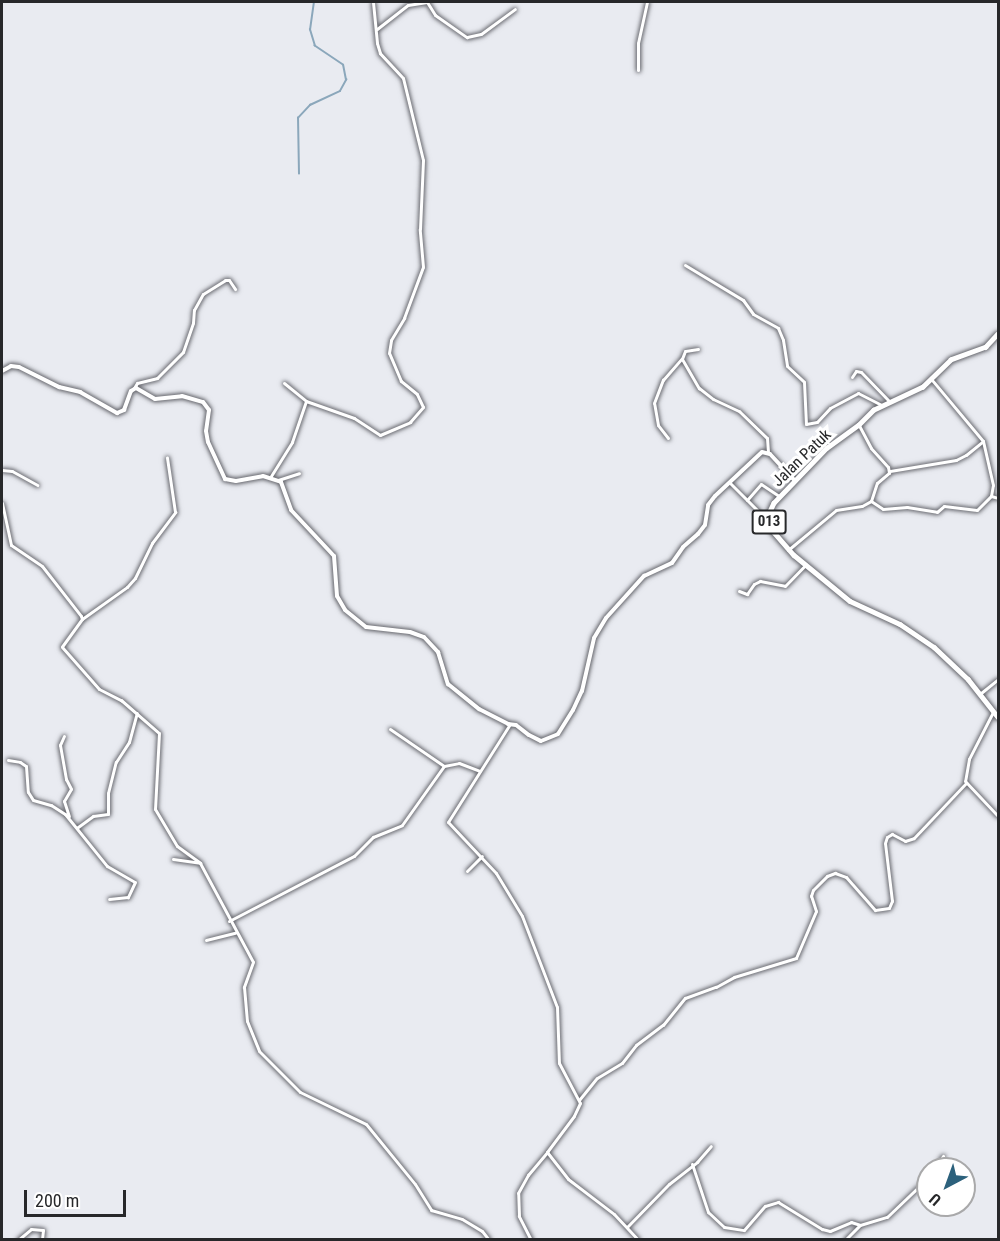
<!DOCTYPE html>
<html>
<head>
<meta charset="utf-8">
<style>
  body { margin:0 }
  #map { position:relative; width:1000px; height:1241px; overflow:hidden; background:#e9ebf1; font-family:"Roboto Condensed",sans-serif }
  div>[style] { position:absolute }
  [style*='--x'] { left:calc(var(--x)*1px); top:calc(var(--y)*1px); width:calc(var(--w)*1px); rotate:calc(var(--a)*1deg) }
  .stream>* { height:1.5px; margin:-0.75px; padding:0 0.75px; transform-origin:0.75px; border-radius:0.75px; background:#8ba7bb }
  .roads { filter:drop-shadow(0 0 2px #64656b) drop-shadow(0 0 2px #64656b) }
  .street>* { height:3px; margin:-1.5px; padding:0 1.5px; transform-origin:1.5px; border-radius:1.5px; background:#fff }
  .secondary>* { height:4px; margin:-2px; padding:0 2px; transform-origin:2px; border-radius:2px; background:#fff }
  .primary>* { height:4.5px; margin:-2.25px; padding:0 2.25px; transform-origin:2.25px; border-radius:2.25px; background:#fff }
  span { translate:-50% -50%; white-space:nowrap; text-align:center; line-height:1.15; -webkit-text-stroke:6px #fff; paint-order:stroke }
  .shield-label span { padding:2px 4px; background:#fff; border:2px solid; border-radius:4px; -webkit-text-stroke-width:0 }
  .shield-label { font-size:15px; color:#27282a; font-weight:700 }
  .street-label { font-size:16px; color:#27282a }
  .frame { position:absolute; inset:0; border:3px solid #27282a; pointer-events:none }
  .north { position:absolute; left:916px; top:1157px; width:60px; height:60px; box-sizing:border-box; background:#fff; border:2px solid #a9a9aa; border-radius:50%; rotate:221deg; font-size:16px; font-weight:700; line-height:24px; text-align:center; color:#27282a }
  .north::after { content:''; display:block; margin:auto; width:21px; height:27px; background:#2c617c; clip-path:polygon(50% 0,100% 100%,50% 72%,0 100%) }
  .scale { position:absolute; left:24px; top:1190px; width:102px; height:27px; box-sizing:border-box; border:3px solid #27282a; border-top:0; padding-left:8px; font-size:18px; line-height:21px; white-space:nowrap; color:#27282a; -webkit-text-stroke:4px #fff; paint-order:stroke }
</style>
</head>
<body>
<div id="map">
  <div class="stream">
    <div style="--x:299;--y:174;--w:56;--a:-91"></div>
    <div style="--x:298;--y:118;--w:18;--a:-47"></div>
    <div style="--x:310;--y:105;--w:33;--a:-25"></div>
    <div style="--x:340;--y:91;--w:13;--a:-61"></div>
    <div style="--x:346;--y:80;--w:15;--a:-101"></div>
    <div style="--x:343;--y:65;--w:34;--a:-146"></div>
    <div style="--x:315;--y:46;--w:17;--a:-107"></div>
    <div style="--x:310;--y:30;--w:28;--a:-82"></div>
  </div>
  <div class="roads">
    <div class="street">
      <div style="--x:377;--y:29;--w:39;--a:-38"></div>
      <div style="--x:408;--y:5;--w:19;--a:-9"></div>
      <div style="--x:427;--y:2;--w:15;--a:58"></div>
      <div style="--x:435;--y:15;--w:39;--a:35"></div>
      <div style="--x:467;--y:37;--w:14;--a:-12"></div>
      <div style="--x:481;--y:34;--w:42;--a:-36.3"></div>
      <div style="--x:638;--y:70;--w:27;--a:-90"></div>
      <div style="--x:638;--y:43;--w:42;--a:-77.6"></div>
      <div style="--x:685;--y:265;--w:68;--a:31.1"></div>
      <div style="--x:743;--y:300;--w:17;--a:54"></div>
      <div style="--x:753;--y:314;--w:29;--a:29"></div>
      <div style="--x:778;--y:328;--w:13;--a:67"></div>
      <div style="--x:783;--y:340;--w:26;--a:81"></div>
      <div style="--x:787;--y:366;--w:23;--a:43"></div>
      <div style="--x:804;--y:382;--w:42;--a:87.3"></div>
      <div style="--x:806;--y:424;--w:11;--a:-10"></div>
      <div style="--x:817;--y:422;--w:19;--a:-47"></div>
      <div style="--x:830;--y:408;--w:32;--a:-28"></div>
      <div style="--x:858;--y:393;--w:27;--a:27"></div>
      <div style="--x:698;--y:349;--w:13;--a:171"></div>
      <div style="--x:685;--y:351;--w:9;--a:111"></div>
      <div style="--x:682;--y:359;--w:34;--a:60"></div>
      <div style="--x:699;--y:388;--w:18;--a:38"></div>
      <div style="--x:713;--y:399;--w:29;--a:25"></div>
      <div style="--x:739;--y:411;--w:39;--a:44"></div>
      <div style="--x:767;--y:438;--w:14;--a:86"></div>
      <div style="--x:852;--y:377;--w:7;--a:-56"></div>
      <div style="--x:856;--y:371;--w:5;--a:11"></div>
      <div style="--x:861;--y:372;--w:40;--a:46"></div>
      <div style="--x:284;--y:383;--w:28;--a:39"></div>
      <div style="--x:134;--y:388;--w:6;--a:-59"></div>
      <div style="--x:137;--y:383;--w:21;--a:-14"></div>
      <div style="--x:157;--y:378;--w:37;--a:-45"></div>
      <div style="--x:183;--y:352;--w:31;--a:-71"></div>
      <div style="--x:193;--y:323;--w:13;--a:-86"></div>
      <div style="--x:194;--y:310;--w:18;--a:-61"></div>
      <div style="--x:203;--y:294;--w:26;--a:-32"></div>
      <div style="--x:225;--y:280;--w:4;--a:0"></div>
      <div style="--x:229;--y:280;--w:11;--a:56"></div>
      <div style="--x:668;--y:438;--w:16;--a:-128"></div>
      <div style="--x:658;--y:425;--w:22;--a:-100"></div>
      <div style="--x:654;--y:403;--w:25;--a:-69"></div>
      <div style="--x:663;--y:380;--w:28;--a:-49"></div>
      <div style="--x:2;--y:470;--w:10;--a:6"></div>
      <div style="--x:12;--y:471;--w:29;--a:29"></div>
      <div style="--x:890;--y:471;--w:67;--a:-9.5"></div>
      <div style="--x:956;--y:460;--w:11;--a:-27"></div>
      <div style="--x:966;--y:455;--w:22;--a:-39"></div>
      <div style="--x:271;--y:476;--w:40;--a:-58"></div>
      <div style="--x:292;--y:442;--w:43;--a:-71.1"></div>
      <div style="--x:306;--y:401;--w:51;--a:19.5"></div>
      <div style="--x:354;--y:418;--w:31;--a:33"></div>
      <div style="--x:380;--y:435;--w:33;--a:-23"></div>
      <div style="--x:410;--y:422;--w:20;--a:-49"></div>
      <div style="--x:423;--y:407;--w:14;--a:-115"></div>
      <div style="--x:417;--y:394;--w:21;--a:-141"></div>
      <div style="--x:401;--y:381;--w:30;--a:-113"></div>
      <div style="--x:389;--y:353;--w:13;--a:-81"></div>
      <div style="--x:391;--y:340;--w:26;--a:-59"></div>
      <div style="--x:404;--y:318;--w:54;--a:-69.6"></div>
      <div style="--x:423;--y:267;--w:38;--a:-95"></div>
      <div style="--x:420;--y:229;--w:69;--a:-87.5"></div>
      <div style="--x:423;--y:160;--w:84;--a:-103.7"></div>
      <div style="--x:403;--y:78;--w:34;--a:-133"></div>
      <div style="--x:380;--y:53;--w:10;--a:-107"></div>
      <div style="--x:377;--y:43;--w:41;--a:-95.6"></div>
      <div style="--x:278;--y:480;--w:22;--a:-18"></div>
      <div style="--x:730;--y:483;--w:55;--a:45"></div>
      <div style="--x:991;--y:496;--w:7;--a:16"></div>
      <div style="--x:747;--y:500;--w:21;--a:-49"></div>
      <div style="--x:761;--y:484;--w:22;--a:34"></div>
      <div style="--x:871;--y:501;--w:14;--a:34"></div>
      <div style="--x:883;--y:509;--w:24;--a:-5"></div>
      <div style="--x:907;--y:507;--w:30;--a:9"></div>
      <div style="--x:937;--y:512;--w:9;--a:-41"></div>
      <div style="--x:944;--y:506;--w:33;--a:7"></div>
      <div style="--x:977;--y:510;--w:20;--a:-45"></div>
      <div style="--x:991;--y:496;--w:11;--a:-80"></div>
      <div style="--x:993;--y:485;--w:45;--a:-102.8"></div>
      <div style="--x:983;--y:441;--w:80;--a:-129.9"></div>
      <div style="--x:2;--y:503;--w:43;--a:77.9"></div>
      <div style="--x:11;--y:545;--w:37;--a:34"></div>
      <div style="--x:42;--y:566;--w:63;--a:52"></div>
      <div style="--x:81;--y:616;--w:3;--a:72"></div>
      <div style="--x:82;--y:619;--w:34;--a:126"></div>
      <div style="--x:62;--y:647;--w:56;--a:48.6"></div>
      <div style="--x:99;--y:689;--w:25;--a:27"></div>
      <div style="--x:121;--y:700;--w:50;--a:41"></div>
      <div style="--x:159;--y:733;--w:76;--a:93"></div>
      <div style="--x:155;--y:809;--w:43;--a:59.3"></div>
      <div style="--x:177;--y:846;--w:29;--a:36"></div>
      <div style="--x:200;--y:863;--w:112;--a:61.8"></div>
      <div style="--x:253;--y:962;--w:27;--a:110"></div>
      <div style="--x:244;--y:987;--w:34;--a:85"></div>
      <div style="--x:247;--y:1021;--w:32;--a:68"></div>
      <div style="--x:259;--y:1051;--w:58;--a:45"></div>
      <div style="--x:300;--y:1092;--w:73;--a:25.9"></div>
      <div style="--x:366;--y:1124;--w:77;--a:50.8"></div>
      <div style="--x:415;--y:1184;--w:31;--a:58"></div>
      <div style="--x:431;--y:1210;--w:32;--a:16"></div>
      <div style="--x:462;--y:1219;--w:23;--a:31"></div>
      <div style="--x:482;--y:1231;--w:11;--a:52"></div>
      <div style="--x:788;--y:550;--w:62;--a:-39.8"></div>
      <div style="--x:836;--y:510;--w:26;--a:-9"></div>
      <div style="--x:862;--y:506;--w:10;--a:-29"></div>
      <div style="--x:871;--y:501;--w:19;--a:-72"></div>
      <div style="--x:877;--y:483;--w:16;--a:-40"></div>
      <div style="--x:889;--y:473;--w:6;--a:-99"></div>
      <div style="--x:888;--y:467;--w:25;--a:-132"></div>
      <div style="--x:871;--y:448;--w:26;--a:-118"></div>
      <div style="--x:739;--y:591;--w:9;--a:21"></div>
      <div style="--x:747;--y:594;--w:12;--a:-55"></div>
      <div style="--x:754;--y:584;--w:7;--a:-27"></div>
      <div style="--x:760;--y:581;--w:25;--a:11"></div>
      <div style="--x:785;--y:586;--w:30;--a:-46"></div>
      <div style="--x:82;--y:619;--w:55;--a:-35.4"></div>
      <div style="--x:127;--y:587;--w:12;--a:-48"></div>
      <div style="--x:135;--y:578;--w:39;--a:-64"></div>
      <div style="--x:152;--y:543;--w:39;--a:-53"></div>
      <div style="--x:175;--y:512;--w:55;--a:-98.4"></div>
      <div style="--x:981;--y:693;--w:22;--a:-39"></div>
      <div style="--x:993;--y:712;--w:53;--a:117.1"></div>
      <div style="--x:969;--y:759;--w:22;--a:100"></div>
      <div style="--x:965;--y:781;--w:48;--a:46.7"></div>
      <div style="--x:510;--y:724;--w:116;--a:122.3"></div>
      <div style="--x:448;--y:822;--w:70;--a:46.7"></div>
      <div style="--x:496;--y:873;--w:50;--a:58.8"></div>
      <div style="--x:522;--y:916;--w:97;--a:69"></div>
      <div style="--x:557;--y:1007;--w:56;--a:88"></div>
      <div style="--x:559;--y:1063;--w:45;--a:62.3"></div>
      <div style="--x:580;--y:1103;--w:14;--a:115"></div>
      <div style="--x:574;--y:1116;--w:45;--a:126.9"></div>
      <div style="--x:390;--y:729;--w:65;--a:34.4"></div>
      <div style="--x:64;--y:736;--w:10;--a:114"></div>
      <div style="--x:60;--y:745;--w:35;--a:80"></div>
      <div style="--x:66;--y:779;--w:11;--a:63"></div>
      <div style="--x:71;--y:789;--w:14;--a:120"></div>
      <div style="--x:64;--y:801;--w:16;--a:72"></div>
      <div style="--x:8;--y:760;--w:12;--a:9"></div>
      <div style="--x:20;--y:762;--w:7;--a:34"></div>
      <div style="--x:26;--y:766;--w:26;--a:86"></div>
      <div style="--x:28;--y:792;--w:9;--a:58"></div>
      <div style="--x:33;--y:800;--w:19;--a:16"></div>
      <div style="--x:51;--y:805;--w:17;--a:33"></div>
      <div style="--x:65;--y:814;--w:67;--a:51.1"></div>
      <div style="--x:107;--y:866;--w:32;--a:30"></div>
      <div style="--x:135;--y:882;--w:17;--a:115"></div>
      <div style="--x:128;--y:897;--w:19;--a:174"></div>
      <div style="--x:78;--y:827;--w:19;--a:-36"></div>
      <div style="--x:93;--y:816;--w:15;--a:-8"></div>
      <div style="--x:108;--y:814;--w:21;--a:-90"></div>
      <div style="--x:108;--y:793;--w:32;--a:-76"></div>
      <div style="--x:116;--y:762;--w:24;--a:-57"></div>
      <div style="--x:129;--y:742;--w:30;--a:-75"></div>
      <div style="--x:173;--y:859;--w:27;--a:8"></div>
      <div style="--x:467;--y:871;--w:21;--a:-45"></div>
      <div style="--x:229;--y:921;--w:141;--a:-27.5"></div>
      <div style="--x:354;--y:856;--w:27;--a:-45"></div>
      <div style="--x:373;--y:837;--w:31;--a:-22"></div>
      <div style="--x:402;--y:825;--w:72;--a:-54.6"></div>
      <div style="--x:444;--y:766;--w:15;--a:-11"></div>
      <div style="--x:459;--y:763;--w:22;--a:21"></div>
      <div style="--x:206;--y:940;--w:30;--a:-14"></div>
      <div style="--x:579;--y:1100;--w:28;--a:-51"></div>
      <div style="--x:597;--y:1078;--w:29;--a:-31"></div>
      <div style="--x:622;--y:1063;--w:23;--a:-52"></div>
      <div style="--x:636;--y:1045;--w:34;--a:-37"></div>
      <div style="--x:663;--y:1025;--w:35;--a:-51"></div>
      <div style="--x:685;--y:998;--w:33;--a:-20"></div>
      <div style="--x:716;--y:987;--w:21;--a:-29"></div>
      <div style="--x:734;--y:977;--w:65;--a:-17"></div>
      <div style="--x:796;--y:958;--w:51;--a:-66.9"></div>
      <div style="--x:816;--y:911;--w:16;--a:-108"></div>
      <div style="--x:811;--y:896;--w:6;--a:-72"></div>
      <div style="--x:813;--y:890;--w:20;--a:-45"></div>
      <div style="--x:827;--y:876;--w:9;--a:-21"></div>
      <div style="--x:835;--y:873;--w:12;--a:20"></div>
      <div style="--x:846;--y:877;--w:44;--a:48.7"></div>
      <div style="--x:875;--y:910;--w:14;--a:-8"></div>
      <div style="--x:889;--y:908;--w:8;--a:-67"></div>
      <div style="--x:892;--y:901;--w:58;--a:-96.9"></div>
      <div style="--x:885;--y:843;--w:6;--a:-72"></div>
      <div style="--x:887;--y:837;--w:6;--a:-31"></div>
      <div style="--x:892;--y:834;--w:15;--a:28"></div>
      <div style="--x:905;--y:841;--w:9;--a:-18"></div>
      <div style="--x:914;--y:838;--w:76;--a:-46.6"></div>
      <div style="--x:692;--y:1164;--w:51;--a:71.6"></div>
      <div style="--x:708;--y:1212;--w:22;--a:43"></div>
      <div style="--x:724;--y:1227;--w:20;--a:9"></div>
      <div style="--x:744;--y:1230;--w:32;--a:-49"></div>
      <div style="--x:765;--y:1206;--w:14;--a:-17"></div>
      <div style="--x:778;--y:1202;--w:52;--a:31.5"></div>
      <div style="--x:822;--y:1229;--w:8;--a:14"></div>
      <div style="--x:830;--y:1231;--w:23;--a:-23"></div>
      <div style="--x:851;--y:1222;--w:9;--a:18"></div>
      <div style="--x:934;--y:1169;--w:16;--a:-55"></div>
      <div style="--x:627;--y:1227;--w:60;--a:-45.7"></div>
      <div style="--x:669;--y:1184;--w:36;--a:-38"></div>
      <div style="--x:697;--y:1162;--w:21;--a:-49"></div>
      <div style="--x:18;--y:1240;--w:17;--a:-40"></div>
      <div style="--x:31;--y:1229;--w:12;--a:5"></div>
      <div style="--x:43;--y:1230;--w:10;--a:96"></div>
      <div style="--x:531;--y:1240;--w:27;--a:-117"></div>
      <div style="--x:519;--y:1216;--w:23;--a:-92"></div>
      <div style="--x:518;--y:1193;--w:21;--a:-61"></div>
      <div style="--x:528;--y:1175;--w:30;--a:-50"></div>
      <div style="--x:547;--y:1152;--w:34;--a:52"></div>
      <div style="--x:568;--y:1179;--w:58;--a:37.3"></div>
      <div style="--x:614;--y:1214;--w:35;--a:47"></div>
      <div style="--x:845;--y:1240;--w:21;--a:-45"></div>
      <div style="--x:860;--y:1225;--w:28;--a:-17"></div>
      <div style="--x:887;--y:1217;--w:57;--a:-43.6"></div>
    </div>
    <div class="secondary">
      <div style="--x:2;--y:371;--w:10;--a:-29"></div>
      <div style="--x:11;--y:366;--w:8;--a:7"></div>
      <div style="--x:19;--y:367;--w:45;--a:26.6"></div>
      <div style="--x:59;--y:387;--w:22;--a:13"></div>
      <div style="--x:80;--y:392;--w:43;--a:29.6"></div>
      <div style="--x:117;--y:413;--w:8;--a:-23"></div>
      <div style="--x:124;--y:410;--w:20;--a:-70"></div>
      <div style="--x:131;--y:391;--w:6;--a:-31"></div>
      <div style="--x:136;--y:388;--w:22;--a:30"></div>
      <div style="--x:155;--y:399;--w:27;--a:-6"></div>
      <div style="--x:182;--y:396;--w:22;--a:16"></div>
      <div style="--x:203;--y:402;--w:10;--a:53"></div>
      <div style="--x:209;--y:410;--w:21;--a:98"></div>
      <div style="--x:206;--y:431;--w:11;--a:80"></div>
      <div style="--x:208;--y:442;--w:41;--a:65.3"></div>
      <div style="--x:225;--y:479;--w:11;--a:10"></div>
      <div style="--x:236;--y:481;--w:27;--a:-10"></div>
      <div style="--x:263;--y:476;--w:19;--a:18"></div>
      <div style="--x:281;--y:482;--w:30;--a:70"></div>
      <div style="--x:291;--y:510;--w:63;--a:46.9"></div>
      <div style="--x:334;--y:556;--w:40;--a:85.7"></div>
      <div style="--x:337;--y:596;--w:16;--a:60"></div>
      <div style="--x:345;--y:610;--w:27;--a:39"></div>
      <div style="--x:366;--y:627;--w:44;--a:6.5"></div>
      <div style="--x:410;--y:632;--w:15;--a:20"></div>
      <div style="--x:424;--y:637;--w:21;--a:47"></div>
      <div style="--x:438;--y:652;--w:34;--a:73"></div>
      <div style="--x:448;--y:684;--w:40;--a:39"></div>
      <div style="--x:479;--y:709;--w:33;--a:27"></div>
      <div style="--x:508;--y:724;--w:8;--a:7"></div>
      <div style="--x:516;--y:725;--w:16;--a:38"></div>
      <div style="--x:529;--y:735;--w:13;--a:27"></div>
      <div style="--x:541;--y:741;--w:18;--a:-22"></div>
      <div style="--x:558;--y:734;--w:28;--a:-58"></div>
      <div style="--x:573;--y:710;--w:21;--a:-65"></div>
      <div style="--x:582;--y:691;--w:54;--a:-77.2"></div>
      <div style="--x:594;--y:638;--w:23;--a:-59"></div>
      <div style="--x:606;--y:618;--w:57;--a:-47.9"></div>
      <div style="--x:644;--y:576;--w:31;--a:-25"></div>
      <div style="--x:672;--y:563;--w:19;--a:-55"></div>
      <div style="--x:683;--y:547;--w:20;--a:-41"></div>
      <div style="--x:698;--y:534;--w:11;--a:-52"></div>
      <div style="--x:705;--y:525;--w:20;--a:-81"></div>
      <div style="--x:708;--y:505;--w:11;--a:-52"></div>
      <div style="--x:715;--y:496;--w:64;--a:-43.1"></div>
      <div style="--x:762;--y:452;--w:8;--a:14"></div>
      <div style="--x:770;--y:454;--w:37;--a:47"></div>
    </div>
    <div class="primary">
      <div style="--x:998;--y:334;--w:18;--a:133"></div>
      <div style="--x:986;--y:347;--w:37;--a:160"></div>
      <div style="--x:951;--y:360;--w:39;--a:136"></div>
      <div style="--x:923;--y:387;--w:54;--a:154.9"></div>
      <div style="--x:874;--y:410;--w:21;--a:135"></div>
      <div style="--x:859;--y:425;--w:39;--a:144"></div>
      <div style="--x:827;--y:448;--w:76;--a:133.9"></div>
      <div style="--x:774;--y:503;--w:14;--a:115"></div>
      <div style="--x:768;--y:516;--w:15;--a:74"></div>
      <div style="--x:772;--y:530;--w:33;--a:49"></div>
      <div style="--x:794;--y:555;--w:72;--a:39.4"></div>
      <div style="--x:850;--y:601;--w:55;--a:24.7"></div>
      <div style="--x:900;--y:624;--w:41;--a:34.1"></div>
      <div style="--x:934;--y:647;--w:47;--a:43.3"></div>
      <div style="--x:968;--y:679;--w:48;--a:51.7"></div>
    </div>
  </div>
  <div class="shield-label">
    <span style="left:769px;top:522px">013</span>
  </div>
  <div class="street-label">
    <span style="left:802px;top:458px;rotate:-44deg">Jalan Patuk</span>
  </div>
  <div class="frame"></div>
  <div class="north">U</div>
  <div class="scale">200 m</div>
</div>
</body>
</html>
